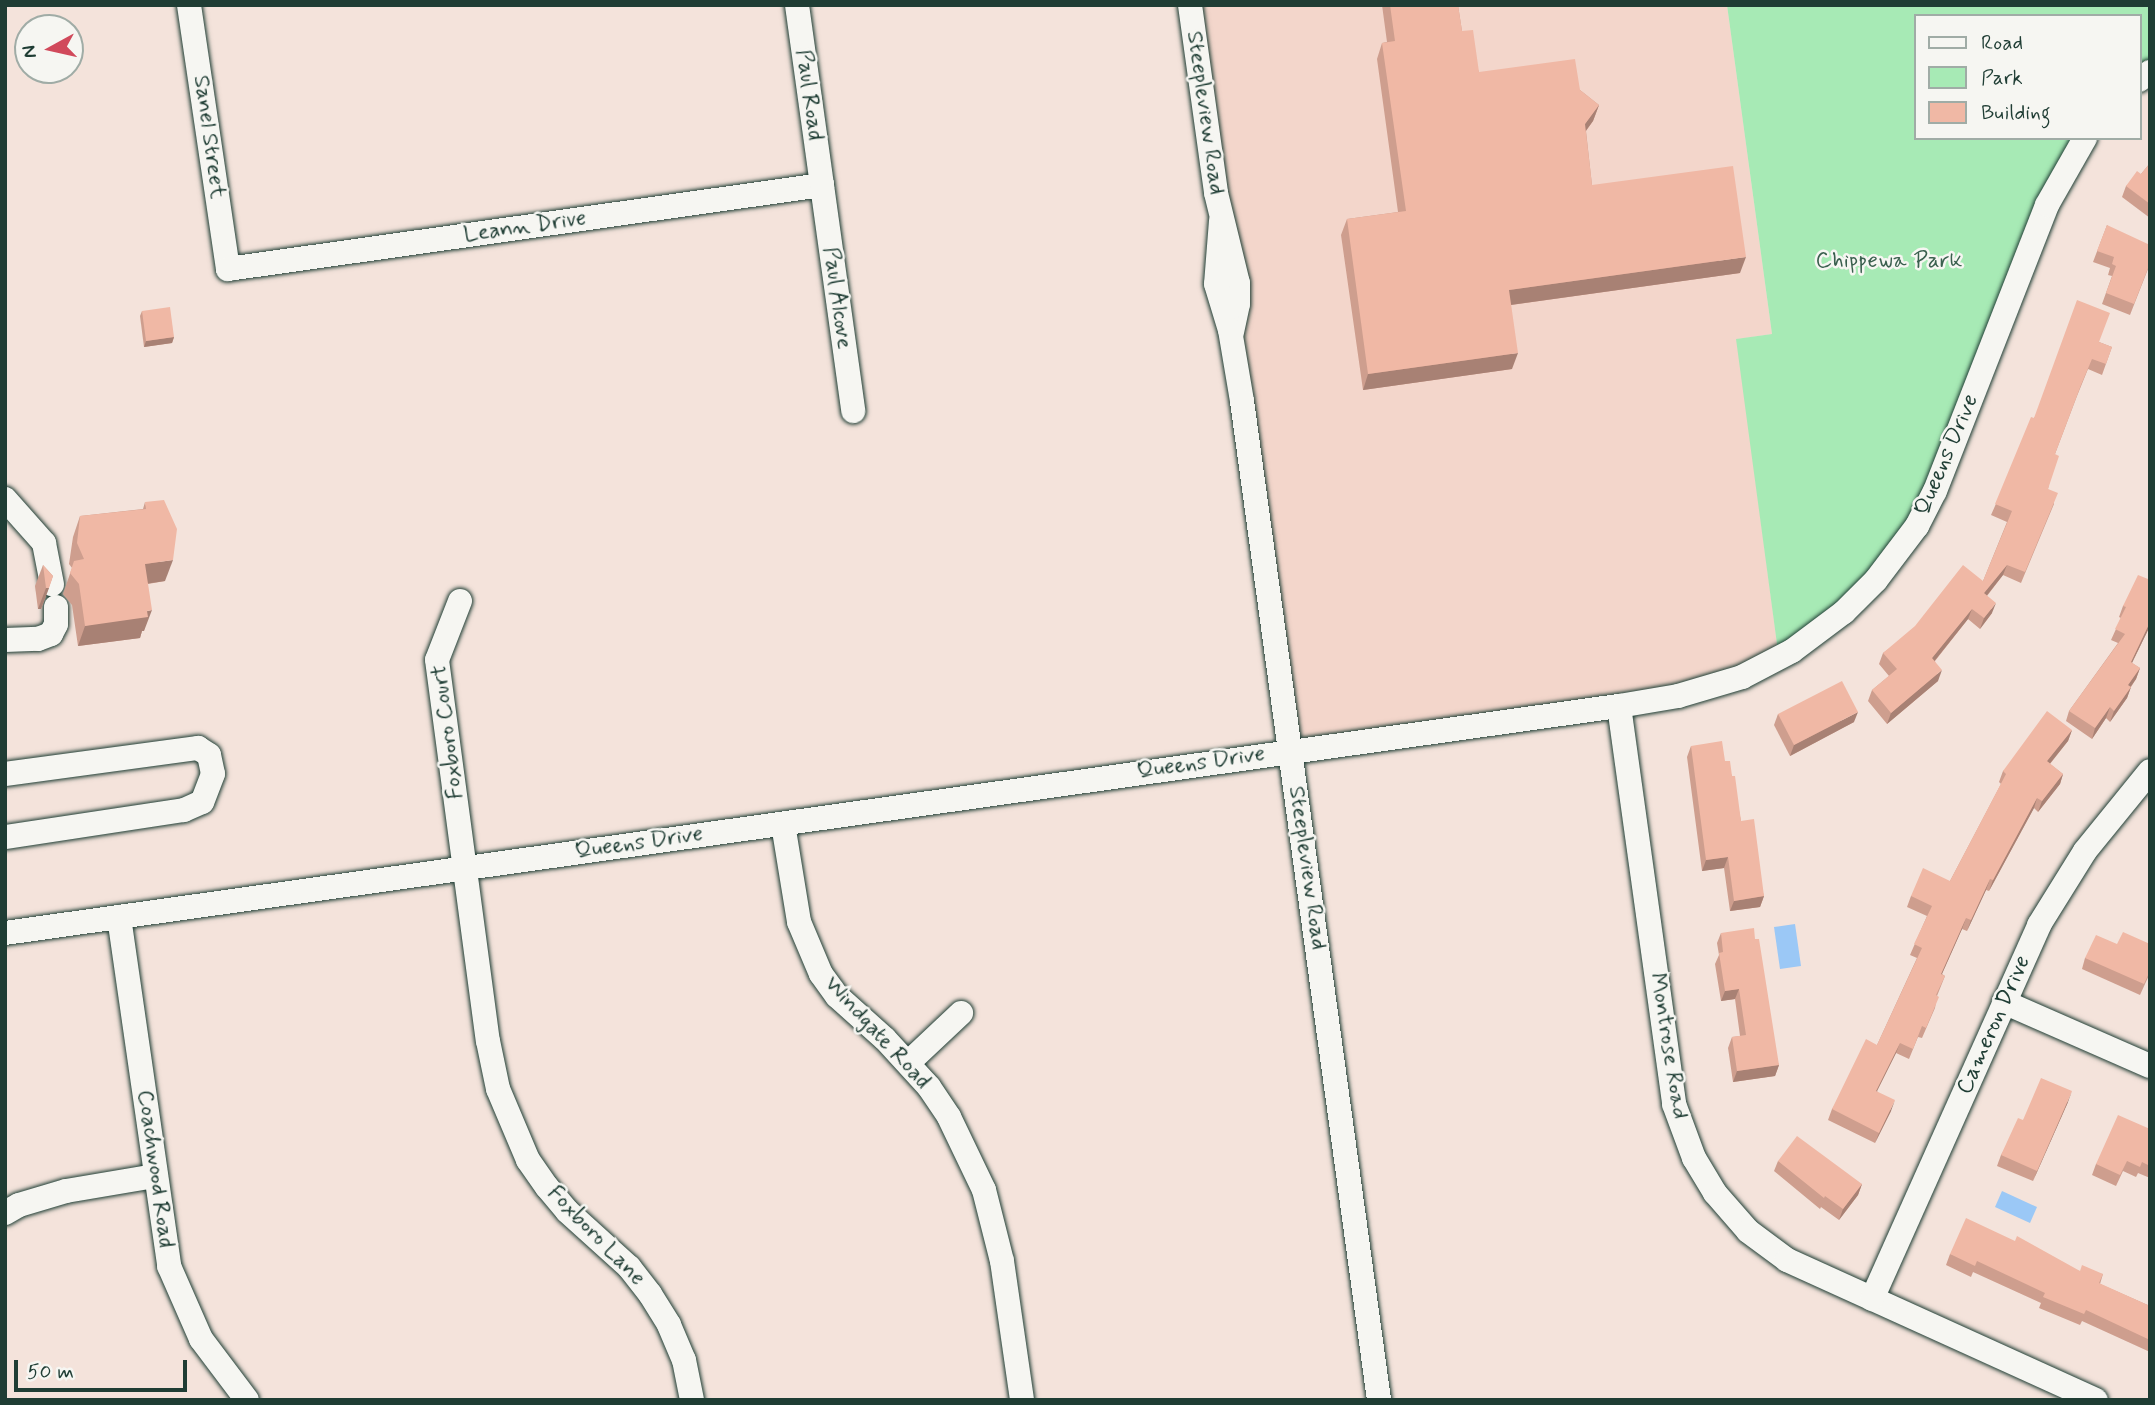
<!DOCTYPE html>
<html>
<head>
<meta charset="utf-8">
<style>
  body { margin:0 }
  #map { position:relative; width:2155px; height:1405px; overflow:hidden; background:#f4e3db; font-family:Mynerve,sans-serif }
  div>[style] { position:absolute }
  [style*='--x'] { left:calc(var(--x)*1px); top:calc(var(--y)*1px); width:calc(var(--w)*1px); rotate:calc(var(--a)*1deg) }
  .built>* { inset:0; background:#f3d6cb }
  .green>* { inset:0; background:#a7eab5 }
  .water>* { inset:0; background:#9bc8f6 }
  .roads { filter:drop-shadow(0 0 2px #1f3d34) drop-shadow(0 0 2px #1f3d34) }
  .minor>* { height:24px; margin:-12px; padding:0 12px; transform-origin:12px; border-radius:12px; background:#f6f6f2 }
  .wall>* { inset:0; background:#ce9e8e }
  .shaded-wall>* { inset:0; background:#a88174 }
  .building>* { inset:0; background:#f0b8a5 }
  span { translate:-50% -50%; white-space:nowrap; text-align:center; line-height:1.15; -webkit-text-stroke:5px #f6f6f2; paint-order:stroke }
  .street-label { font-size:23px; color:#1f3d34 }
  .park-label { font-size:23px; color:#3a604e }
  .frame { position:absolute; inset:0; border:7px solid #1f3d34; pointer-events:none }
  .legend { position:absolute; left:1914px; top:14px; width:228px; height:126px; box-sizing:border-box; background:#f6f6f2; border:2px solid #a0aca6; margin:0; padding:9px 12px; list-style:none; font-size:21px; color:#1f3d34 }
  .legend li { display:flex; align-items:center; gap:14px; height:35px }
  .legend b { width:35px; border:2px solid #a0aca6 }
  .north { position:absolute; left:14px; top:14px; width:70px; height:70px; box-sizing:border-box; background:#f6f6f2; border:2px solid #a0aca6; border-radius:50%; rotate:262deg; font-size:19px; font-weight:700; line-height:28px; text-align:center; color:#1f3d34 }
  .north::after { content:''; display:block; margin:auto; width:24px; height:32px; background:#d1495b; clip-path:polygon(50% 0,100% 100%,50% 72%,0 100%) }
  .scale { position:absolute; left:14px; top:1360px; width:173px; height:32px; box-sizing:border-box; border:4px solid #1f3d34; border-top:0; padding-left:9px; font-size:21px; line-height:24px; white-space:nowrap; color:#1f3d34; -webkit-text-stroke:5px #f6f6f2; paint-order:stroke }
</style>
</head>
<body>
<div id="map">
  <div class="built">
    <div style="clip-path:polygon(1190px 5px,1727px 5px,1772px 334px,1737px 339px,1779px 659px,1756px 671px,1291px 751px)"></div>
  </div>
  <div class="green">
    <div style="clip-path:polygon(1727px 5px,2150px 5px,2150px 72px,2139px 80px,2139px 16px,1915px 16px,1915px 138px,2085px 138px,1911px 535px,1779px 659px,1736px 339px,1772px 334px)"></div>
  </div>
  <div class="water">
    <div style="clip-path:polygon(1795px 924px,1801px 966px,1780px 969px,1774px 927px)"></div>
    <div style="clip-path:polygon(2002px 1191px,2037px 1207px,2030px 1223px,1995px 1207px)"></div>
  </div>
  <div class="roads">
    <div class="minor">
      <div style="--x:189;--y:5;--w:267;--a:81.6"></div>
      <div style="--x:228;--y:269;--w:600;--a:-8.05"></div>
      <div style="--x:797;--y:5;--w:410;--a:82.1"></div>
      <div style="--x:1190;--y:5;--w:190;--a:82.1"></div>
      <div style="--x:1216;--y:193;--w:93;--a:76.3"></div>
      <div style="--x:1238;--y:283;--w:21;--a:90"></div>
      <div style="--x:1238;--y:304;--w:29;--a:102"></div>
      <div style="--x:2139;--y:80;--w:14;--a:-36"></div>
      <div style="--x:1221;--y:221;--w:63;--a:94.5"></div>
      <div style="--x:1216;--y:284;--w:48;--a:73.1"></div>
      <div style="--x:1230;--y:330;--w:72;--a:80.4"></div>
      <div style="--x:1242;--y:401;--w:1008;--a:82.19"></div>
      <div style="--x:5;--y:499;--w:59;--a:48.4"></div>
      <div style="--x:44;--y:543;--w:42;--a:79"></div>
      <div style="--x:460;--y:601;--w:63;--a:111.3"></div>
      <div style="--x:437;--y:660;--w:384;--a:82.4"></div>
      <div style="--x:488;--y:1041;--w:49;--a:78.2"></div>
      <div style="--x:498;--y:1089;--w:77;--a:67.1"></div>
      <div style="--x:528;--y:1160;--w:33;--a:55"></div>
      <div style="--x:547;--y:1187;--w:31;--a:50"></div>
      <div style="--x:567;--y:1211;--w:84;--a:42.1"></div>
      <div style="--x:629;--y:1267;--w:34;--a:52"></div>
      <div style="--x:650;--y:1294;--w:36;--a:58"></div>
      <div style="--x:669;--y:1325;--w:38;--a:67"></div>
      <div style="--x:684;--y:1360;--w:41;--a:78.7"></div>
      <div style="--x:5;--y:640;--w:33;--a:-2"></div>
      <div style="--x:38;--y:639;--w:14;--a:-21"></div>
      <div style="--x:51;--y:634;--w:11;--a:-63"></div>
      <div style="--x:56;--y:624;--w:17;--a:-90"></div>
      <div style="--x:1619;--y:706;--w:402;--a:82.1"></div>
      <div style="--x:1674;--y:1104;--w:58;--a:69.7"></div>
      <div style="--x:1694;--y:1158;--w:41;--a:59"></div>
      <div style="--x:1715;--y:1193;--w:50;--a:49"></div>
      <div style="--x:1748;--y:1231;--w:49;--a:36.6"></div>
      <div style="--x:1787;--y:1260;--w:339;--a:24.4"></div>
      <div style="--x:5;--y:774;--w:195;--a:-7.7"></div>
      <div style="--x:198;--y:748;--w:13;--a:32"></div>
      <div style="--x:209;--y:755;--w:19;--a:78"></div>
      <div style="--x:213;--y:774;--w:30;--a:111"></div>
      <div style="--x:202;--y:802;--w:20;--a:156"></div>
      <div style="--x:184;--y:810;--w:181;--a:171.4"></div>
      <div style="--x:783;--y:824;--w:99;--a:80.7"></div>
      <div style="--x:799;--y:922;--w:56;--a:67.1"></div>
      <div style="--x:821;--y:974;--w:27;--a:54"></div>
      <div style="--x:837;--y:996;--w:64;--a:41.9"></div>
      <div style="--x:885;--y:1039;--w:65;--a:47.5"></div>
      <div style="--x:929;--y:1087;--w:36;--a:56"></div>
      <div style="--x:949;--y:1117;--w:81;--a:64.4"></div>
      <div style="--x:984;--y:1190;--w:73;--a:75.8"></div>
      <div style="--x:1002;--y:1261;--w:140;--a:81.8"></div>
      <div style="--x:119;--y:917;--w:353;--a:81.8"></div>
      <div style="--x:169;--y:1266;--w:80;--a:66.3"></div>
      <div style="--x:201;--y:1339;--w:76;--a:53"></div>
      <div style="--x:5;--y:933;--w:1630;--a:-8.01"></div>
      <div style="--x:1619;--y:706;--w:60;--a:-9.6"></div>
      <div style="--x:1678;--y:696;--w:67;--a:-16.5"></div>
      <div style="--x:1742;--y:677;--w:56;--a:-27.5"></div>
      <div style="--x:1792;--y:651;--w:65;--a:-36.9"></div>
      <div style="--x:1844;--y:612;--w:45;--a:-45"></div>
      <div style="--x:1876;--y:580;--w:68;--a:-52.8"></div>
      <div style="--x:1917;--y:526;--w:39;--a:-63"></div>
      <div style="--x:1935;--y:491;--w:307;--a:-68.6"></div>
      <div style="--x:2047;--y:205;--w:77;--a:-60.4"></div>
      <div style="--x:2004;--y:1002;--w:159;--a:23.7"></div>
      <div style="--x:908;--y:1063;--w:73;--a:-43.3"></div>
      <div style="--x:5;--y:1213;--w:16;--a:-30"></div>
      <div style="--x:19;--y:1205;--w:49;--a:-16.6"></div>
      <div style="--x:66;--y:1191;--w:90;--a:-9.6"></div>
      <div style="--x:1872;--y:1299;--w:410;--a:-65.9"></div>
      <div style="--x:2039;--y:925;--w:87;--a:-58.1"></div>
      <div style="--x:2085;--y:851;--w:103;--a:-50.9"></div>
    </div>
  </div>
  <div class="wall">
    <div style="clip-path:polygon(1382px 5px,1458px 5px,1462px 31px,1479px 72px,1580px 90px,1599px 105px,1593px 121px,1586px 131px,1592px 185px,1740px 273px,1511px 305px,1512px 369px,1363px 390px,1341px 235px,1347px 219px,1398px 212px,1377px 59px,1382px 43px,1387px 42px)"></div>
    <div style="clip-path:polygon(2150px 163px,2150px 218px,2122px 197px,2126px 186px,2141px 174px)"></div>
    <div style="clip-path:polygon(2107px 225px,2150px 264px,2130px 315px,2102px 304px,2112px 276px,2108px 275px,2110px 268px,2093px 262px)"></div>
    <div style="clip-path:polygon(142px 311px,174px 337px,172px 343px,144px 347px,140px 316px)"></div>
    <div style="clip-path:polygon(2099px 342px,2112px 347px,2102px 375px,2088px 369px,2077px 396px,2055px 454px,2048px 489px,2054px 504px,2021px 583px,2003px 575px,1987px 596px,1992px 613px,1980px 629px,1968px 619px,1935px 661px,1938px 681px,1887px 724px,1868px 701px,1872px 690px,1889px 676px,1879px 664px,1883px 653px,1983px 581px,2007px 522px,1991px 515px,2034px 418px)"></div>
    <div style="clip-path:polygon(145px 502px,165px 581px,148px 584px,144px 631px,142px 631px,140px 638px,78px 646px,72px 605px,63px 594px,72px 568px,69px 564px,73px 537px,80px 516px,143px 509px)"></div>
    <div style="clip-path:polygon(43px 565px,53px 576px,41px 609px,38px 609px,35px 586px)"></div>
    <div style="clip-path:polygon(2150px 575px,2150px 631px,2148px 630px,2132px 663px,2140px 668px,2136px 679px,2131px 687px,2127px 698px,2110px 722px,2106px 718px,2092px 739px,2066px 721px,2069px 711px,2118px 643px,2111px 640px,2121px 618px,2119px 617px,2123px 606px,2148px 579px)"></div>
    <div style="clip-path:polygon(1778px 714px,1854px 722px,1790px 756px,1774px 725px)"></div>
    <div style="clip-path:polygon(2072px 730px,2068px 741px,2050px 764px,2063px 774px,2060px 784px,2038px 812px,2034px 808px,1989px 891px,1986px 890px,1967px 931px,1962px 929px,1942px 974px,1945px 976px,1937px 996px,1935px 1008px,1922px 1038px,1918px 1037px,1909px 1059px,1896px 1053px,1877px 1091px,1891px 1111px,1875px 1143px,1828px 1120px,1832px 1109px,1877px 1045px,1917px 958px,1910px 955px,1927px 916px,1907px 907px,1911px 896px,1950px 881px,2001px 784px,1999px 782px,2003px 771px)"></div>
    <div style="clip-path:polygon(1691px 746px,1725px 761px,1732px 776px,1741px 821px,1764px 896px,1760px 907px,1730px 911px,1724px 868px,1702px 871px,1687px 757px)"></div>
    <div style="clip-path:polygon(1721px 933px,1779px 1065px,1775px 1076px,1733px 1082px,1728px 1048px,1732px 1037px,1740px 1036px,1735px 999px,1721px 1001px,1715px 964px,1719px 955px,1717px 943px)"></div>
    <div style="clip-path:polygon(2117px 944px,2150px 944px,2150px 973px,2140px 995px,2082px 969px,2085px 958px)"></div>
    <div style="clip-path:polygon(2068px 1102px,2033px 1181px,1997px 1166px,2001px 1155px,2023px 1120px)"></div>
    <div style="clip-path:polygon(2150px 1129px,2150px 1178px,2138px 1173px,2136px 1177px,2123px 1171px,2116px 1186px,2092px 1175px,2096px 1164px)"></div>
    <div style="clip-path:polygon(1778px 1161px,1862px 1184px,1858px 1195px,1839px 1220px,1821px 1207px,1820px 1209px,1774px 1171px)"></div>
    <div style="clip-path:polygon(1950px 1254px,2103px 1274px,2100px 1284px,2150px 1306px,2150px 1352px,2082px 1321px,2080px 1325px,2039px 1308px,2041px 1303px,1973px 1272px,1971px 1277px,1946px 1265px)"></div>
  </div>
  <div class="shaded-wall">
    <div style="clip-path:polygon(1599px 105px,1593px 121px,1579px 140px,1585px 124px)"></div>
    <div style="clip-path:polygon(1746px 257px,1740px 273px,1503px 306px,1509px 290px)"></div>
    <div style="clip-path:polygon(174px 337px,172px 343px,144px 347px,146px 341px)"></div>
    <div style="clip-path:polygon(1518px 353px,1512px 369px,1363px 390px,1368px 374px)"></div>
    <div style="clip-path:polygon(173px 560px,165px 581px,138px 585px,145px 564px)"></div>
    <div style="clip-path:polygon(2007px 565px,2003px 575px,1980px 604px,1984px 593px)"></div>
    <div style="clip-path:polygon(46px 588px,49px 588px,41px 609px,38px 609px)"></div>
    <div style="clip-path:polygon(1996px 603px,1992px 613px,1980px 629px,1984px 618px)"></div>
    <div style="clip-path:polygon(1972px 609px,1968px 619px,1928px 669px,1932px 658px)"></div>
    <div style="clip-path:polygon(152px 610px,144px 631px,142px 631px,140px 638px,78px 646px,85px 626px)"></div>
    <div style="clip-path:polygon(2150px 622px,2148px 630px,2127px 673px,2131px 662px)"></div>
    <div style="clip-path:polygon(2140px 668px,2136px 679px,2124px 696px,2128px 685px)"></div>
    <div style="clip-path:polygon(1942px 670px,1938px 681px,1887px 724px,1891px 713px)"></div>
    <div style="clip-path:polygon(2131px 687px,2127px 698px,2110px 722px,2114px 711px)"></div>
    <div style="clip-path:polygon(2110px 707px,2106px 718px,2092px 739px,2095px 728px)"></div>
    <div style="clip-path:polygon(1858px 712px,1854px 722px,1790px 756px,1794px 745px)"></div>
    <div style="clip-path:polygon(2072px 730px,2068px 741px,2043px 772px,2047px 761px)"></div>
    <div style="clip-path:polygon(2063px 774px,2060px 784px,2038px 812px,2042px 801px)"></div>
    <div style="clip-path:polygon(2037px 798px,2034px 808px,1989px 891px,1993px 880px)"></div>
    <div style="clip-path:polygon(1728px 857px,1724px 868px,1702px 871px,1706px 860px)"></div>
    <div style="clip-path:polygon(1990px 879px,1986px 890px,1967px 931px,1971px 920px)"></div>
    <div style="clip-path:polygon(1764px 896px,1760px 907px,1730px 911px,1734px 901px)"></div>
    <div style="clip-path:polygon(1966px 918px,1962px 929px,1937px 985px,1941px 974px)"></div>
    <div style="clip-path:polygon(1739px 989px,1735px 999px,1721px 1001px,1725px 991px)"></div>
    <div style="clip-path:polygon(1900px 1043px,1896px 1053px,1872px 1101px,1876px 1091px)"></div>
    <div style="clip-path:polygon(1779px 1065px,1775px 1076px,1733px 1082px,1737px 1071px)"></div>
    <div style="clip-path:polygon(2072px 1091px,2068px 1102px,2033px 1181px,2037px 1171px)"></div>
    <div style="clip-path:polygon(1895px 1100px,1891px 1111px,1875px 1143px,1879px 1133px)"></div>
    <div style="clip-path:polygon(1862px 1184px,1858px 1195px,1839px 1220px,1843px 1209px)"></div>
  </div>
  <div class="building">
    <div style="clip-path:polygon(1390px 5px,1458px 5px,1462px 31px,1473px 30px,1479px 72px,1575px 59px,1580px 90px,1599px 105px,1585px 124px,1592px 185px,1733px 166px,1746px 257px,1509px 290px,1518px 353px,1368px 374px,1347px 219px,1406px 211px,1382px 43px,1395px 41px)"></div>
    <div style="clip-path:polygon(2150px 163px,2150px 204px,2126px 186px,2137px 171px,2141px 174px)"></div>
    <div style="clip-path:polygon(2107px 225px,2150px 245px,2150px 263px,2134px 304px,2106px 293px,2116px 266px,2112px 264px,2114px 257px,2097px 251px)"></div>
    <div style="clip-path:polygon(2077px 300px,2110px 313px,2099px 342px,2112px 347px,2106px 364px,2092px 359px,2081px 385px,2055px 454px,2059px 456px,2048px 489px,2058px 493px,2025px 572px,2007px 565px,1984px 593px,1996px 603px,1984px 618px,1972px 609px,1932px 658px,1942px 670px,1891px 713px,1872px 690px,1897px 669px,1883px 653px,1915px 626px,1963px 565px,1983px 581px,2012px 511px,1995px 504px,2031px 417px,2034px 418px)"></div>
    <div style="clip-path:polygon(170px 307px,174px 337px,146px 341px,142px 311px)"></div>
    <div style="clip-path:polygon(164px 500px,177px 529px,173px 560px,145px 564px,152px 610px,147px 611px,148px 617px,85px 626px,79px 584px,70px 573px,74px 561px,84px 559px,77px 543px,80px 516px,146px 509px,145px 502px)"></div>
    <div style="clip-path:polygon(43px 565px,53px 576px,49px 588px,46px 588px)"></div>
    <div style="clip-path:polygon(2138px 575px,2148px 579px,2150px 575px,2150px 622px,2131px 662px,2140px 668px,2128px 685px,2131px 687px,2114px 711px,2110px 707px,2095px 728px,2069px 711px,2125px 634px,2115px 629px,2126px 607px,2123px 606px)"></div>
    <div style="clip-path:polygon(1842px 681px,1858px 712px,1794px 745px,1778px 714px)"></div>
    <div style="clip-path:polygon(2047px 711px,2072px 730px,2047px 761px,2063px 774px,2042px 801px,2037px 798px,1993px 880px,1990px 879px,1971px 920px,1966px 918px,1941px 974px,1945px 976px,1936px 995px,1939px 997px,1926px 1028px,1922px 1026px,1913px 1049px,1900px 1043px,1876px 1091px,1895px 1100px,1879px 1133px,1832px 1109px,1866px 1039px,1877px 1045px,1922px 948px,1914px 944px,1932px 906px,1911px 896px,1923px 868px,1950px 881px,2006px 774px,2003px 771px)"></div>
    <div style="clip-path:polygon(1722px 741px,1725px 761px,1730px 761px,1732px 776px,1735px 776px,1741px 821px,1754px 819px,1764px 896px,1734px 901px,1728px 857px,1706px 860px,1691px 746px)"></div>
    <div style="clip-path:polygon(1754px 928px,1755px 939px,1759px 939px,1779px 1065px,1737px 1071px,1732px 1037px,1746px 1035px,1739px 989px,1725px 991px,1719px 953px,1723px 952px,1721px 933px)"></div>
    <div style="clip-path:polygon(2123px 932px,2150px 944px,2150px 971px,2144px 984px,2085px 958px,2096px 935px,2117px 944px)"></div>
    <div style="clip-path:polygon(2041px 1078px,2072px 1091px,2037px 1171px,2001px 1155px,2018px 1118px,2023px 1120px)"></div>
    <div style="clip-path:polygon(2118px 1115px,2150px 1129px,2150px 1166px,2142px 1162px,2140px 1167px,2127px 1161px,2120px 1175px,2096px 1164px)"></div>
    <div style="clip-path:polygon(1797px 1136px,1862px 1184px,1843px 1209px,1825px 1196px,1824px 1198px,1778px 1161px)"></div>
    <div style="clip-path:polygon(1966px 1218px,2015px 1241px,2017px 1236px,2080px 1271px,2082px 1265px,2103px 1274px,2099px 1283px,2150px 1306px,2150px 1340px,2086px 1310px,2084px 1314px,2043px 1297px,2045px 1293px,1977px 1261px,1975px 1266px,1950px 1254px)"></div>
  </div>
  <div class="street-label">
    <span style="left:809px;top:95px;rotate:82deg">Paul Road</span>
    <span style="left:1205px;top:113px;rotate:82deg">Steepleview Road</span>
    <span style="left:209px;top:137px;rotate:82deg">Sanel Street</span>
    <span style="left:525px;top:227px;rotate:-8deg">Leann Drive</span>
    <span style="left:837px;top:298px;rotate:82deg">Paul Alcove</span>
    <span style="left:1947px;top:455px;rotate:-67deg">Queens Drive</span>
    <span style="left:448px;top:732px;rotate:-97deg">Foxboro Court</span>
    <span style="left:1201px;top:763px;rotate:-8deg">Queens Drive</span>
    <span style="left:639px;top:843px;rotate:-8deg">Queens Drive</span>
    <span style="left:1307px;top:868px;rotate:82deg">Steepleview Road</span>
    <span style="left:1994px;top:1025px;rotate:-66deg">Cameron Drive</span>
    <span style="left:877px;top:1033px;rotate:47deg">Windgate Road</span>
    <span style="left:1668px;top:1046px;rotate:81deg">Montrose Road</span>
    <span style="left:155px;top:1169px;rotate:82deg">Coachwood Road</span>
    <span style="left:596px;top:1236px;rotate:46deg">Foxboro Lane</span>
  </div>
  <div class="park-label">
    <span style="left:1889px;top:261px">Chippewa Park</span>
  </div>
  <div class="frame"></div>
  <ul class="legend">
  <li><b style="height:9px;background:#f6f6f2"></b>Road</li>
  <li><b style="height:19px;background:#a7eab5"></b>Park</li>
  <li><b style="height:19px;background:#f0b8a5"></b>Building</li>
  </ul>
  <div class="north">N</div>
  <div class="scale">50 m</div>
</div>
</body>
</html>
